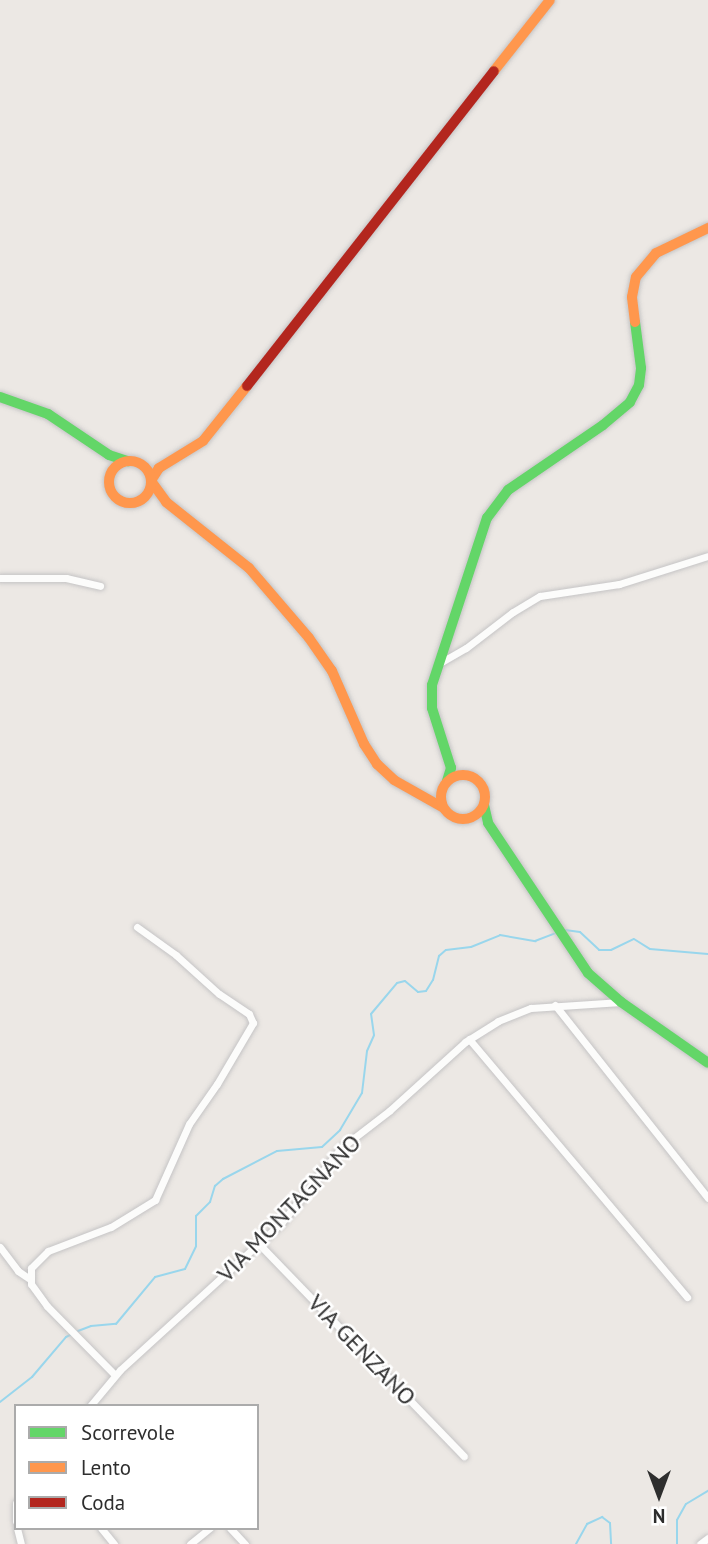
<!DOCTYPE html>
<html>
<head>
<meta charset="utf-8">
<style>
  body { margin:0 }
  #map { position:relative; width:708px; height:1544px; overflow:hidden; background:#ece8e4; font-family:"PT Sans",sans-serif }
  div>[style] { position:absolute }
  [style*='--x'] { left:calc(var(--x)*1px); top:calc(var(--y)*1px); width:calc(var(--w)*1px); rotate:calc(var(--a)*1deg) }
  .stream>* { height:2px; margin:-1px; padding:0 1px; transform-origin:1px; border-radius:1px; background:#99d6ec }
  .roads { filter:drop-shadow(0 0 2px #c5c4c5) drop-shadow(0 0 2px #c5c4c5) }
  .street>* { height:7px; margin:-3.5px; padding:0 3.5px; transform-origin:3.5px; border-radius:3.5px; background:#fcfcfb }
  .fast>* { height:10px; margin:-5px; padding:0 5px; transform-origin:5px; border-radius:5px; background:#63d668 }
  .slow>* { height:10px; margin:-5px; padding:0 5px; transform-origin:5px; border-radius:5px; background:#ff974d }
  .slow>.ring { margin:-5px; padding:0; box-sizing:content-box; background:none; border:10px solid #ff974d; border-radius:50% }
  .jam>* { height:10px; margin:-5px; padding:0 5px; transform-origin:5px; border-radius:5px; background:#b3261e }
  span { translate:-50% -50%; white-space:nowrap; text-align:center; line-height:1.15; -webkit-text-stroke:5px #fff; paint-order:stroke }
  .street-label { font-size:24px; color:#2e2e2e }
  .legend { position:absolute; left:14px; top:1404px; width:245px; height:126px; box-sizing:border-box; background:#fff; border:2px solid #ababab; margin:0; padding:9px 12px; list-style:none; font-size:21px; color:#2e2e2e }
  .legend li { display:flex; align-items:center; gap:14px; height:35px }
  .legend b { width:35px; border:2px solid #ababab }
  .north { position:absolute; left:624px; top:1460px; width:70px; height:70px; -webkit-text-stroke:5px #fff; paint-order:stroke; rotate:180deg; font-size:19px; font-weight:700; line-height:28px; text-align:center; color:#2e2e2e }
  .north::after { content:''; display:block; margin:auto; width:24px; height:32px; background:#2e2e2e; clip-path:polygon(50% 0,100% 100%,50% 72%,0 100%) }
</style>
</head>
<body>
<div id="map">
  <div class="stream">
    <div style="--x:565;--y:930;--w:15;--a:8"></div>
    <div style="--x:580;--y:932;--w:26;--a:43"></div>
    <div style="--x:599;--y:950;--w:12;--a:0"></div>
    <div style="--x:611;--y:950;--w:25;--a:-26"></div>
    <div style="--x:634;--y:939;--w:19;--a:32"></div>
    <div style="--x:650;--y:949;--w:58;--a:4.9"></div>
    <div style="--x:78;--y:1331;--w:14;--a:-21"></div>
    <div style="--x:91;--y:1326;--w:25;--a:-5"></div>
    <div style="--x:116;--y:1324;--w:61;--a:-50.3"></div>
    <div style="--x:155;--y:1277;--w:31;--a:-15"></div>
    <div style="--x:185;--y:1269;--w:25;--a:-64"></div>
    <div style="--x:196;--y:1246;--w:30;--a:-90"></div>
    <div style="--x:196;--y:1216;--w:20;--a:-45"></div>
    <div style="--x:210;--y:1202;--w:17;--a:-73"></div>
    <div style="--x:215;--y:1186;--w:11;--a:-41"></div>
    <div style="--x:223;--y:1179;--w:61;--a:-27.4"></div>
    <div style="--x:277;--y:1151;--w:45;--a:-5.1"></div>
    <div style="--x:322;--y:1147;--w:25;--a:-43"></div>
    <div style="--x:340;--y:1130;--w:43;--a:-59.3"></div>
    <div style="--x:362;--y:1093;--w:42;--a:-83.2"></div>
    <div style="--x:367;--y:1051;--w:17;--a:-66"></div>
    <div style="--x:374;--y:1035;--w:21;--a:-98"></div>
    <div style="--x:371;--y:1014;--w:40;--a:-50"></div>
    <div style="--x:397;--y:983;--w:8;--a:-14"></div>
    <div style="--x:405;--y:981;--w:17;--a:40"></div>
    <div style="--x:418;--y:992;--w:8;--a:-7"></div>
    <div style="--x:426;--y:991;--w:13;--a:-58"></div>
    <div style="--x:433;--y:980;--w:25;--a:-76"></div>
    <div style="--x:439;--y:956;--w:9;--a:-41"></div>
    <div style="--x:446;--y:950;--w:25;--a:-7"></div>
    <div style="--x:471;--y:947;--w:31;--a:-22"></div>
    <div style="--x:500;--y:935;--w:36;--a:10"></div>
    <div style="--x:535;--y:941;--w:22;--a:-21"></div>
    <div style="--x:0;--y:1402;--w:41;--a:-38"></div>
    <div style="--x:32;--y:1377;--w:52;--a:-49.6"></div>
    <div style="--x:66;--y:1337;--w:7;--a:-27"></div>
    <div style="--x:576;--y:1544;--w:23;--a:-61"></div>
    <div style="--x:587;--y:1524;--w:17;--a:-25"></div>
    <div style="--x:602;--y:1517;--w:10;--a:37"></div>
    <div style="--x:610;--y:1523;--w:21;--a:87"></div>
    <div style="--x:677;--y:1544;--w:24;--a:-90"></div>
    <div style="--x:677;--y:1520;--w:18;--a:-61"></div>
    <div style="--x:686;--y:1504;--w:26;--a:-31"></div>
  </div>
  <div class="roads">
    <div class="street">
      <div style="--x:0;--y:578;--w:66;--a:0"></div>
      <div style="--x:66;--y:578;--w:35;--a:13"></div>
      <div style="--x:438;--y:664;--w:32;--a:-30"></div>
      <div style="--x:466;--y:648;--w:59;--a:-37.5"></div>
      <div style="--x:513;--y:612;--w:31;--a:-31"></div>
      <div style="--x:540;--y:596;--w:80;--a:-8.6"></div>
      <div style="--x:619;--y:584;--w:93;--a:-17.5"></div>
      <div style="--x:555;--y:1005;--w:246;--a:51.6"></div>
      <div style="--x:469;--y:1039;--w:338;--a:49.8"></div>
      <div style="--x:259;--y:1244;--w:295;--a:46"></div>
      <div style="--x:0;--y:1247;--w:30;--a:53"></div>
      <div style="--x:18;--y:1271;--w:14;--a:34"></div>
      <div style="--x:115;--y:1375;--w:97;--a:-134.6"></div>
      <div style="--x:47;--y:1306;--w:27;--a:-126"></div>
      <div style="--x:31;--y:1284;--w:16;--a:-90"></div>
      <div style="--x:31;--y:1268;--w:24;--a:-45"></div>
      <div style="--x:48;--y:1251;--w:67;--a:-20.9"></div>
      <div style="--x:111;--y:1227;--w:52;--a:-31.5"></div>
      <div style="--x:155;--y:1200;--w:83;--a:-65.9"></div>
      <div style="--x:189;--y:1124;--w:49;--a:-55"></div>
      <div style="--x:217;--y:1084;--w:71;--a:-59.5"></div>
      <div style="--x:253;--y:1023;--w:10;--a:-114"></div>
      <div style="--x:249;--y:1014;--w:36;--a:-146"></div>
      <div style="--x:219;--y:994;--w:58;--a:-137.8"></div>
      <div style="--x:176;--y:955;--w:48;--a:-144.3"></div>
      <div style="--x:90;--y:1406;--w:47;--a:-50.2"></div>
      <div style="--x:120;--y:1370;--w:219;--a:-42.4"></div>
      <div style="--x:282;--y:1222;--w:95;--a:-51.4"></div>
      <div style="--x:341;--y:1148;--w:61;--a:-37.6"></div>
      <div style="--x:389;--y:1111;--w:103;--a:-42.2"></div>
      <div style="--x:465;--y:1042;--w:39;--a:-32"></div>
      <div style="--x:498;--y:1021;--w:35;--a:-22"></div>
      <div style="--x:531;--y:1008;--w:90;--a:-3.8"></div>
      <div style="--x:16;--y:1503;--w:18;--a:90"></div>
      <div style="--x:17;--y:1528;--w:16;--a:76"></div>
      <div style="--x:101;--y:1528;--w:21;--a:51"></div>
      <div style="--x:230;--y:1528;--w:22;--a:47"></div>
      <div style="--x:190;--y:1544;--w:26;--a:-39"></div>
      <div style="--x:700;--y:1544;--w:10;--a:-37"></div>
    </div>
    <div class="fast">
      <div style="--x:0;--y:397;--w:51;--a:19.5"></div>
      <div style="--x:48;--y:414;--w:73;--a:33.9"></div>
      <div style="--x:109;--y:455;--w:20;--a:18"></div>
      <div style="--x:447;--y:781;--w:14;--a:-73"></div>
      <div style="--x:451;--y:768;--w:63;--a:-107.6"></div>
      <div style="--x:432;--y:708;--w:23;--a:-90"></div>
      <div style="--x:432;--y:685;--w:176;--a:-71.8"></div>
      <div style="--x:487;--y:518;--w:35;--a:-53"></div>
      <div style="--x:508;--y:490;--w:115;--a:-34.4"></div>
      <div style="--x:603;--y:425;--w:35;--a:-40"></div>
      <div style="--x:630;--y:402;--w:19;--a:-62"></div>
      <div style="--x:639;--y:385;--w:17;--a:-83"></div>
      <div style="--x:641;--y:368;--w:46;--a:-97.4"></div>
      <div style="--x:484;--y:805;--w:18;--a:77"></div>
      <div style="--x:488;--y:823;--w:180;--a:56.3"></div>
      <div style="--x:588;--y:973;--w:44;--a:41.3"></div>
      <div style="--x:621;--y:1002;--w:106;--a:35"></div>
    </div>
    <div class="slow">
      <div style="--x:494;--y:71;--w:90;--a:-51.7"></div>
      <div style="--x:635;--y:322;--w:25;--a:-97"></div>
      <div style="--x:632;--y:297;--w:20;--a:-79"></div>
      <div style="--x:636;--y:277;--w:31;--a:-50"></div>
      <div style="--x:656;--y:253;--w:58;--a:-25.7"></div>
      <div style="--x:247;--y:386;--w:70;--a:128.7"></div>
      <div style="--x:203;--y:441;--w:52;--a:148.5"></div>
      <div style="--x:159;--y:468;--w:15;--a:122"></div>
      <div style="--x:151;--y:481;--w:26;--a:54"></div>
      <div style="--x:166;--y:502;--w:106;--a:38.5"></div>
      <div style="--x:249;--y:568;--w:92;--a:49.4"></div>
      <div style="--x:309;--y:638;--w:40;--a:55.1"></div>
      <div style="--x:332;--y:671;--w:80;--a:66.3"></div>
      <div style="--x:364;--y:744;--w:24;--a:57"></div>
      <div style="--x:377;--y:764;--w:23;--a:43"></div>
      <div style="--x:394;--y:780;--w:55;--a:29.4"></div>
      <div class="ring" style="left:109px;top:461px;width:32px;height:32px"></div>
      <div class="ring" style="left:441px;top:775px;width:34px;height:34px"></div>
    </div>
    <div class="jam">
      <div style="--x:247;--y:386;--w:400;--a:-51.9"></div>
    </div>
  </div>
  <div class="street-label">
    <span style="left:289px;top:1208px;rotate:-46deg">VIA MONTAGNANO</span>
    <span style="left:362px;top:1350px;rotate:46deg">VIA GENZANO</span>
  </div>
  <ul class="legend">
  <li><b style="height:9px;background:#63d668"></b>Scorrevole</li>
  <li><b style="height:9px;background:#ff974d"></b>Lento</li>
  <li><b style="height:9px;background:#b3261e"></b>Coda</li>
  </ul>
  <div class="north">N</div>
</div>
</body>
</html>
